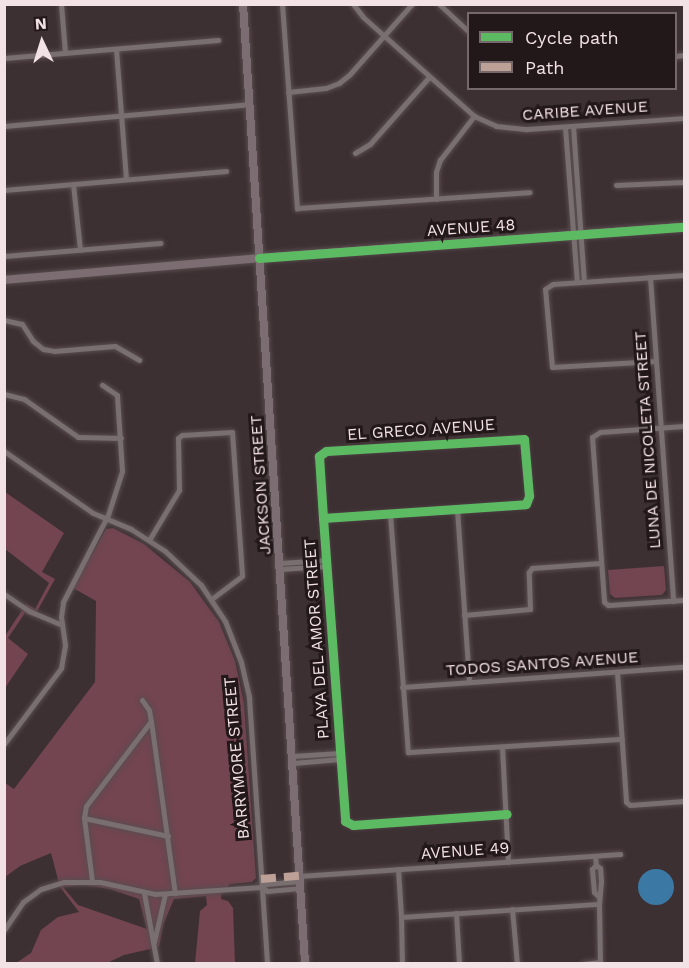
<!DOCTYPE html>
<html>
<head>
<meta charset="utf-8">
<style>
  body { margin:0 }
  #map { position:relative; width:689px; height:968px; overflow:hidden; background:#3d3033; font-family:"Work Sans",sans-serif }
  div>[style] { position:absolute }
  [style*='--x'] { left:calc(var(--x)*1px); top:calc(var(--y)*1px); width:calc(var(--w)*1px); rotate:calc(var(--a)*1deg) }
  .green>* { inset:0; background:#724550 }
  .water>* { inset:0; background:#3c78a4 }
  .round { border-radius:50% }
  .roads { filter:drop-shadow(0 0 2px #594d50) drop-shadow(0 0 2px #594d50) }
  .street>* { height:5px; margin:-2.5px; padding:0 2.5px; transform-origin:2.5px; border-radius:2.5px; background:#796e70 }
  .secondary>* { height:8px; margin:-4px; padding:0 4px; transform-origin:4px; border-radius:4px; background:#7b6d71 }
  .quiet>* { height:8px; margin-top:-4px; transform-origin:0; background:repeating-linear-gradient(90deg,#bda197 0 15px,transparent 0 23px) }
  .cycleway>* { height:9px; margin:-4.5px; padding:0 4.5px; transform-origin:4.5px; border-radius:4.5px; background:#5cba63 }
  span { translate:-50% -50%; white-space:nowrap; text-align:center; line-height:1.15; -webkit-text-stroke:6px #221719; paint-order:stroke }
  .street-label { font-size:16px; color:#f3e2e5 }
  .frame { position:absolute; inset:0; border:6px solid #f3e2e5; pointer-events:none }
  .legend { position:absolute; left:467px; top:12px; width:210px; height:78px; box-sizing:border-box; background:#221719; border:2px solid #76686b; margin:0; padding:8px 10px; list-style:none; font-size:18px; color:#f3e2e5 }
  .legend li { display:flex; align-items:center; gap:12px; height:30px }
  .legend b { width:30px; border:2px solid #76686b }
  .north { position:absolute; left:12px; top:12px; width:60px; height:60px; -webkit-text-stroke:4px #221719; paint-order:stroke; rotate:356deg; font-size:16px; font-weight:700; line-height:24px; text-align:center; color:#f3e2e5 }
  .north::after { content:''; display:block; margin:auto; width:21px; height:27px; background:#f3e2e5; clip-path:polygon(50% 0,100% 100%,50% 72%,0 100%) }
</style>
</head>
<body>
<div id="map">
  <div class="green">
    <div style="clip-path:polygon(5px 492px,64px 533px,42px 572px,55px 579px,34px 617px,25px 613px,8px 638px,28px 654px,5px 688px,5px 636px,26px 604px,35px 609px,49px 583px,5px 549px)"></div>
    <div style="clip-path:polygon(evenodd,113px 528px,144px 544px,190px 582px,219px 622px,235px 661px,244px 703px,256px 878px,252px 882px,230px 884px,221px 895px,221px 899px,228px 901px,233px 908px,235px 963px,195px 963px,200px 911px,207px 905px,206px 896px,174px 899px,163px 925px,159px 947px,124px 955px,107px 963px,16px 963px,31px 953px,41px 930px,58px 917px,79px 912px,60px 887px,51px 853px,20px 866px,5px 877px,5px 783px,14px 789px,95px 682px,96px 601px,73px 588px,106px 529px,113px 528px,83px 885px,110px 889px,139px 899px,147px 929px,78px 905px,63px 887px,83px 885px)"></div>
    <div style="clip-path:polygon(664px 566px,666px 590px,662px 595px,615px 598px,610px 594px,608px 570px)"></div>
  </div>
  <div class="water">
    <div class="round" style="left:638px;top:869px;width:36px;height:36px"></div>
  </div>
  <div class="roads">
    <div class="street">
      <div style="--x:61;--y:4;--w:49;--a:85.3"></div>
      <div style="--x:282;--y:4;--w:205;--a:85.8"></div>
      <div style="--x:297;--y:208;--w:233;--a:-3.9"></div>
      <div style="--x:353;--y:4;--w:16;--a:52"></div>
      <div style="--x:363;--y:17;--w:149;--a:41.7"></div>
      <div style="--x:474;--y:116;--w:24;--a:24"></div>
      <div style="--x:496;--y:126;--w:31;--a:6"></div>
      <div style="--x:527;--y:129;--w:157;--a:-4"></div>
      <div style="--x:439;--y:4;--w:40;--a:43"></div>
      <div style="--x:116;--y:49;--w:130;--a:85.6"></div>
      <div style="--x:676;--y:56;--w:8;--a:-7"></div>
      <div style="--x:4;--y:58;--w:215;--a:-4.8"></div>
      <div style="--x:288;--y:92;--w:38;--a:-6"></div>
      <div style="--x:326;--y:88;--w:14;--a:-21"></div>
      <div style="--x:339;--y:83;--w:14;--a:-39"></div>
      <div style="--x:350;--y:74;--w:94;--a:-48.5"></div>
      <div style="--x:4;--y:126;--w:246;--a:-5.1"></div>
      <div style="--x:573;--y:126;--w:156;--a:86"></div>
      <div style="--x:565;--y:127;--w:155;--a:85.6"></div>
      <div style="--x:355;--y:153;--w:17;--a:-31"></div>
      <div style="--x:370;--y:144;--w:89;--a:-48.6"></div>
      <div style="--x:73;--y:184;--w:66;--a:83.9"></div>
      <div style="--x:616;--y:185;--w:68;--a:-2.5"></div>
      <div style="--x:4;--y:190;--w:223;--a:-4.9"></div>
      <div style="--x:436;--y:199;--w:27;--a:-90"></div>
      <div style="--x:436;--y:172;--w:13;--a:-72"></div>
      <div style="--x:440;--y:160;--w:56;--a:-52.3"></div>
      <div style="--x:4;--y:256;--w:157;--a:-4.8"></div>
      <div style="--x:650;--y:277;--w:325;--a:85.9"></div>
      <div style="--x:4;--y:320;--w:18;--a:13"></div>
      <div style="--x:22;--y:324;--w:20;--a:57"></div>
      <div style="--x:33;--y:341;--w:13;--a:39"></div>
      <div style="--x:43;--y:349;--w:11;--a:10"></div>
      <div style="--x:54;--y:351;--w:61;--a:-4.7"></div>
      <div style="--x:115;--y:346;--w:28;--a:30"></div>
      <div style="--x:656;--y:361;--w:104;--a:176.7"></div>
      <div style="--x:552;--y:367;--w:78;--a:-95.1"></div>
      <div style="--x:545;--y:289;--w:9;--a:-32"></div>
      <div style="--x:553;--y:284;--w:131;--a:-3.9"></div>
      <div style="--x:4;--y:394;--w:21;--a:14"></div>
      <div style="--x:24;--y:399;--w:66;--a:35.1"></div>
      <div style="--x:78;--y:437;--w:43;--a:1.3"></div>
      <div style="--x:684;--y:426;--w:84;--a:175.9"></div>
      <div style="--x:600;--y:432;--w:9;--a:148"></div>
      <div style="--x:592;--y:437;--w:165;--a:85.8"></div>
      <div style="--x:604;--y:602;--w:5;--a:37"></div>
      <div style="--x:608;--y:605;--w:76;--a:-3.8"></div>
      <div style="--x:4;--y:451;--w:108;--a:34.9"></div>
      <div style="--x:93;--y:513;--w:41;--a:22.8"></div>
      <div style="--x:131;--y:529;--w:40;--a:32.9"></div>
      <div style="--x:165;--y:551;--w:50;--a:43.4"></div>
      <div style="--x:201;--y:585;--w:43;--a:56.3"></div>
      <div style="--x:225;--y:621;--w:44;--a:68.7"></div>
      <div style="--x:241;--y:662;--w:37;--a:77"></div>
      <div style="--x:249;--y:698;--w:267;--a:86.1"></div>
      <div style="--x:457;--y:509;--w:173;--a:86"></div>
      <div style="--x:390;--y:514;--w:239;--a:85.7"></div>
      <div style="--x:408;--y:752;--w:214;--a:-3.5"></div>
      <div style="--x:323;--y:518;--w:203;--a:-3.9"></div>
      <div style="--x:526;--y:504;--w:9;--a:-69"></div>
      <div style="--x:529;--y:496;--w:57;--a:-95"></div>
      <div style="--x:524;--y:439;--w:198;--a:176.5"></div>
      <div style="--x:326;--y:451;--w:9;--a:144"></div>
      <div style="--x:319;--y:456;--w:62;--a:86.3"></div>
      <div style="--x:323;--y:518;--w:304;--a:85.8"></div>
      <div style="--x:345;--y:821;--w:9;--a:27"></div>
      <div style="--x:353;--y:825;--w:154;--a:-4.1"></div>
      <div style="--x:149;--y:540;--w:58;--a:-59"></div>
      <div style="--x:179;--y:490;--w:52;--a:-91.1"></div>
      <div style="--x:178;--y:438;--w:5;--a:-37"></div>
      <div style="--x:182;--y:435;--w:50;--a:-3.4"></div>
      <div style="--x:232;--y:432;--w:144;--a:86"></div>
      <div style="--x:242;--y:576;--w:39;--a:143"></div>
      <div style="--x:280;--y:563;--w:46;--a:-3.7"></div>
      <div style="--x:280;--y:569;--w:47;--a:-3.7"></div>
      <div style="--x:4;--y:594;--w:30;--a:34"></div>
      <div style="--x:29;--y:611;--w:36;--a:23"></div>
      <div style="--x:464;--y:615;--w:66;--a:-5.2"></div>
      <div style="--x:530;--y:609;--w:37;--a:-92"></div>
      <div style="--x:529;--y:572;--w:5;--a:-53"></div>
      <div style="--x:532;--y:568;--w:69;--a:-4.1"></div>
      <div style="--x:617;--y:672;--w:130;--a:86"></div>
      <div style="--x:626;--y:802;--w:5;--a:37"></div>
      <div style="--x:630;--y:805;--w:54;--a:-4.2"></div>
      <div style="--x:402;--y:687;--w:283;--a:-4.1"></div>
      <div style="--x:142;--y:700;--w:12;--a:55"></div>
      <div style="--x:149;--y:710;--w:11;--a:80"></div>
      <div style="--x:151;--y:721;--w:174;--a:82.1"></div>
      <div style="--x:4;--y:744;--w:95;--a:-53.1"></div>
      <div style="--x:61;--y:668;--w:23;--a:-80"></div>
      <div style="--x:65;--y:645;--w:28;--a:-98"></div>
      <div style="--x:61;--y:617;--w:15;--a:-82"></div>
      <div style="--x:63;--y:602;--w:98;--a:-62.7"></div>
      <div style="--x:108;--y:515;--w:46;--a:-72.3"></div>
      <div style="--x:122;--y:471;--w:76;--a:-93.8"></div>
      <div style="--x:117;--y:395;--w:18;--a:-146"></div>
      <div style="--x:502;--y:747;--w:115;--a:87"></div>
      <div style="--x:293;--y:756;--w:47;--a:-3.7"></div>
      <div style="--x:293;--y:763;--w:47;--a:-4.9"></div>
      <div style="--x:84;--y:818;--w:86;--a:12.1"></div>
      <div style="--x:595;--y:856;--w:9;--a:84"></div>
      <div style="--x:596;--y:865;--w:6;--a:135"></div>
      <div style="--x:592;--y:869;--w:23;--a:85"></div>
      <div style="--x:594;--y:892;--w:6;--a:45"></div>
      <div style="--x:398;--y:869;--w:48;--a:86.4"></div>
      <div style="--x:401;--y:917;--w:198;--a:-3.8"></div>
      <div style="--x:599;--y:904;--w:23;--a:-85"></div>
      <div style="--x:601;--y:881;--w:13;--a:-94"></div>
      <div style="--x:600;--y:868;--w:5;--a:-143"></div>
      <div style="--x:299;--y:876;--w:322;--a:-3.9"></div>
      <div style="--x:92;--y:881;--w:64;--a:-97.2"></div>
      <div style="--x:84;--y:818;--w:12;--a:-81"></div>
      <div style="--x:86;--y:806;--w:107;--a:-52.6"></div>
      <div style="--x:262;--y:887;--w:6;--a:39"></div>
      <div style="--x:267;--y:891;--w:33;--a:-5"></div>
      <div style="--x:144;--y:893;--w:72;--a:79.6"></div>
      <div style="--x:512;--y:909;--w:55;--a:84.8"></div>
      <div style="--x:456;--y:913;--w:51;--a:86.6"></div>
      <div style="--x:401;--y:917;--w:47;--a:88.8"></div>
      <div style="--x:4;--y:930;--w:34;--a:-56"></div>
      <div style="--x:23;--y:902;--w:22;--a:-36"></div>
      <div style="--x:41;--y:889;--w:24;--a:-17"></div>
      <div style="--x:64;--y:882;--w:36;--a:0"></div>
      <div style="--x:100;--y:882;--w:56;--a:12.3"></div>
      <div style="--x:155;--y:894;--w:107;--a:-3.7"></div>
      <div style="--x:262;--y:887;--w:5;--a:-37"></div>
      <div style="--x:266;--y:884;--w:34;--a:-5"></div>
      <div style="--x:154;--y:942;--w:49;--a:-77.1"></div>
      <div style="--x:583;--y:964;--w:17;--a:-7"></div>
      <div style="--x:600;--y:962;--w:58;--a:-91"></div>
    </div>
    <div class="secondary">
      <div style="--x:243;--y:4;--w:962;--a:86.3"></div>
      <div style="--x:4;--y:280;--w:269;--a:-4.9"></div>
      <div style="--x:272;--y:257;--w:413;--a:-4.2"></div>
    </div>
  </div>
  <div class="quiet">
    <div style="--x:261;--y:879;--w:38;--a:-5"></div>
  </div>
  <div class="cycleway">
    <div style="--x:259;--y:258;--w:426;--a:-4.2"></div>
    <div style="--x:323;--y:518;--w:203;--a:-3.9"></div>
    <div style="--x:526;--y:504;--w:9;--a:-69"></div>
    <div style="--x:529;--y:496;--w:57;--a:-95"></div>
    <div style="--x:524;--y:439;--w:198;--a:176.5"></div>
    <div style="--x:326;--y:451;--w:9;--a:144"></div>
    <div style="--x:319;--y:456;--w:62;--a:86.3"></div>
    <div style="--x:323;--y:518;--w:304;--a:85.8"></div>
    <div style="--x:345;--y:821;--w:9;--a:27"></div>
    <div style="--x:353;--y:825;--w:154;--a:-4.1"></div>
  </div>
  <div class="street-label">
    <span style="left:585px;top:111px;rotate:-4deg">CARIBE AVENUE</span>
    <span style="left:471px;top:228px;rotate:-4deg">AVENUE 48</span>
    <span style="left:421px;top:430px;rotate:-4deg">EL GRECO AVENUE</span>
    <span style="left:648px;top:440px;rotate:-94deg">LUNA DE NICOLETA STREET</span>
    <span style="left:261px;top:485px;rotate:-94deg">JACKSON STREET</span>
    <span style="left:317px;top:639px;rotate:-94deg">PLAYA DEL AMOR STREET</span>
    <span style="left:542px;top:664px;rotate:-4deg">TODOS SANTOS AVENUE</span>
    <span style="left:237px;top:758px;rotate:-95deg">BARRYMORE STREET</span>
    <span style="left:465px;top:851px;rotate:-4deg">AVENUE 49</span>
  </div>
  <div class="frame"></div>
  <ul class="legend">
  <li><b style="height:8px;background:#5cba63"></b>Cycle path</li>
  <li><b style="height:8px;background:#bda197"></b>Path</li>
  </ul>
  <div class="north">N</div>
</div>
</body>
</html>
